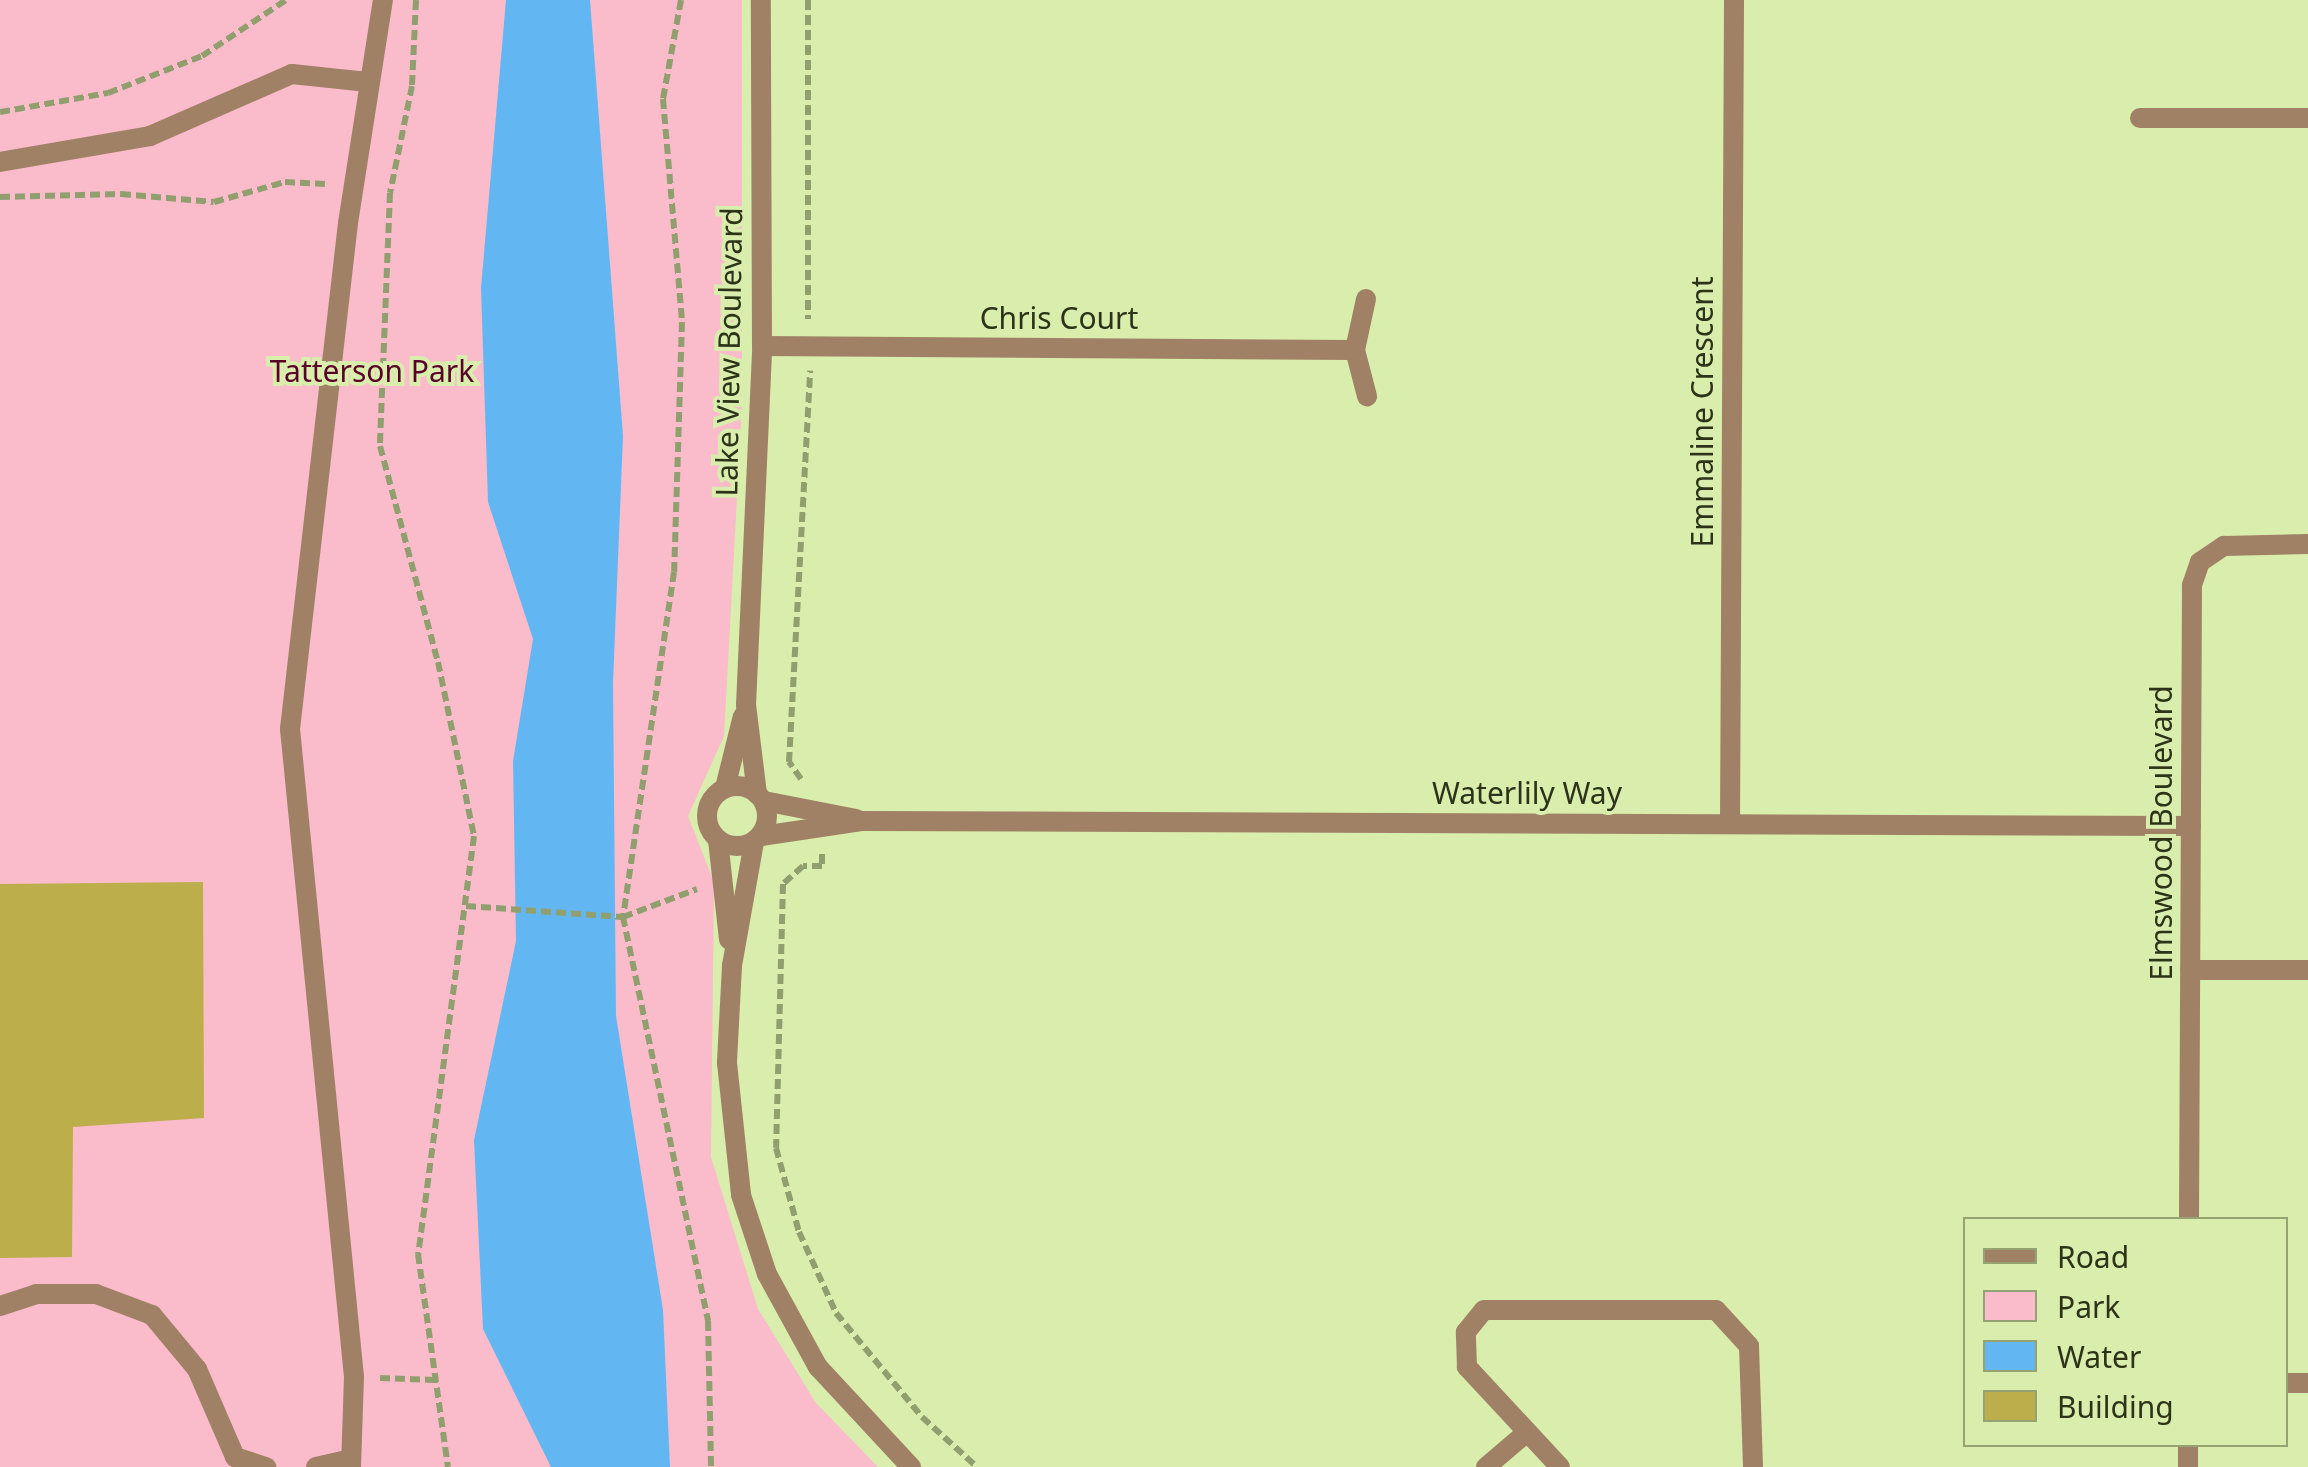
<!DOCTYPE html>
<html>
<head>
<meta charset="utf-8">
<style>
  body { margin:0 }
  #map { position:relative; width:2308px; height:1467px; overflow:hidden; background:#d9edac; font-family:"Noto Sans",sans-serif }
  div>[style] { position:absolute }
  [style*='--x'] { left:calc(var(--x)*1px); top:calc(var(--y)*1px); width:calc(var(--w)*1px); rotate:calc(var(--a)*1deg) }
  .green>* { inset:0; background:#fabbcb }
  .water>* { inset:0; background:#62b7f3 }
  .building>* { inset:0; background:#bbae4b }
  .path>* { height:6px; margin-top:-3px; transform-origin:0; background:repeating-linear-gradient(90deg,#919f6f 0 10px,transparent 0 15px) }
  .minor>* { height:20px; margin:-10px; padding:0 10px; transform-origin:10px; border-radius:10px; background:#a08166 }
  .minor>.ring { margin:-10px; padding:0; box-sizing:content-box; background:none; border:20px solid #a08166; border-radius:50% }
  span { translate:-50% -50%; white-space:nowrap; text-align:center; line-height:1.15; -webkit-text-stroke:8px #d9edac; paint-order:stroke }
  .street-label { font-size:30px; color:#2c3319 }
  .park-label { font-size:30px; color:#590129 }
  .legend { position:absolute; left:1963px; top:1217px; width:325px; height:230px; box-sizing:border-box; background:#d9edac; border:2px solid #94a371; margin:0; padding:12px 18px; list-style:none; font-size:30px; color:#2c3319 }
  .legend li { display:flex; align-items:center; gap:20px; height:50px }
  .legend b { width:50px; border:2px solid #94a371 }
</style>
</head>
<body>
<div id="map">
  <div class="green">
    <div style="clip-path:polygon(0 0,742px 0,742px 405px,724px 736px,688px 816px,714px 882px,711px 1157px,758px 1309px,816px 1403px,878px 1467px,0 1467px)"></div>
  </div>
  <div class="water">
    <div style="clip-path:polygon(506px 0,590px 0,623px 436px,613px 683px,616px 1016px,663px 1310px,670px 1467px,551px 1467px,483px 1329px,474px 1140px,516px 941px,513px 761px,533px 639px,488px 502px,481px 288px)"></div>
  </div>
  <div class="building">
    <div style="clip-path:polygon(203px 882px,204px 1118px,73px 1127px,72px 1257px,0 1258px,0 884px)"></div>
  </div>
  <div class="path">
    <div style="--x:416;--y:0;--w:86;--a:92.7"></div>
    <div style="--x:412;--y:86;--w:109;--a:101.6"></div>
    <div style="--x:390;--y:193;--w:253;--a:92.3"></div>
    <div style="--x:380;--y:446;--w:224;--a:75"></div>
    <div style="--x:438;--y:662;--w:178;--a:78.3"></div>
    <div style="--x:474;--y:836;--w:422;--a:97.6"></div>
    <div style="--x:418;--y:1254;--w:215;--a:82"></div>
    <div style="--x:681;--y:0;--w:101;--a:100.3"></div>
    <div style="--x:663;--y:99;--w:224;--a:85.1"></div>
    <div style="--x:682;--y:322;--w:250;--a:91.8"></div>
    <div style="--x:674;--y:572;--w:349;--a:98.4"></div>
    <div style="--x:623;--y:917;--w:413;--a:78.1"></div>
    <div style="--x:708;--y:1321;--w:146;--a:88.8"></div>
    <div style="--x:808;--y:0;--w:319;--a:90"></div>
    <div style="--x:0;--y:112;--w:110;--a:-10"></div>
    <div style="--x:108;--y:93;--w:101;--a:-21.5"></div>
    <div style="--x:202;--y:56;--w:101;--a:-33.7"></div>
    <div style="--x:0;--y:197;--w:121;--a:-1.4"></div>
    <div style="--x:121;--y:194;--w:93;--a:4.9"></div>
    <div style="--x:214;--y:202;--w:74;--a:-15.7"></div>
    <div style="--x:285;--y:182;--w:40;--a:2.9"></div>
    <div style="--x:801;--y:779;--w:21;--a:-125"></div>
    <div style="--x:789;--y:762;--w:392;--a:-86.9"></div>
    <div style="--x:822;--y:854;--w:12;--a:90"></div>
    <div style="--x:822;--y:866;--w:19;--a:180"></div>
    <div style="--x:803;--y:866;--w:27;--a:138"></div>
    <div style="--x:783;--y:884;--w:264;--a:91.5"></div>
    <div style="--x:776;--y:1148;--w:87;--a:74.7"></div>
    <div style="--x:799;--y:1232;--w:89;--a:65.4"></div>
    <div style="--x:836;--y:1313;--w:135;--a:50.4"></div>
    <div style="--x:922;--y:1417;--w:74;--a:42.3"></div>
    <div style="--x:466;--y:906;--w:157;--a:4"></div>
    <div style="--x:623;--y:917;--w:79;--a:-20.7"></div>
    <div style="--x:380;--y:1378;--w:55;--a:2.1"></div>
  </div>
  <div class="minor">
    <div style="--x:2140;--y:118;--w:168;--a:0"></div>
    <div style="--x:0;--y:162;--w:152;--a:-9.8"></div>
    <div style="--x:150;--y:136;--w:155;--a:-23.6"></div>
    <div style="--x:292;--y:74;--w:76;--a:6"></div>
    <div style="--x:1366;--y:299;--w:52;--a:102.2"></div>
    <div style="--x:1355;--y:350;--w:48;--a:75.4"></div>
    <div style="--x:762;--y:346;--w:593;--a:0.39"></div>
    <div class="ring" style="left:707px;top:786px;width:40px;height:40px"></div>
    <div style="--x:725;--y:788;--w:74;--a:-76"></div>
    <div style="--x:757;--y:794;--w:90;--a:-97"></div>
    <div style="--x:746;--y:705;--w:359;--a:-87.4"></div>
    <div style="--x:762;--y:346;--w:346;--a:-90.2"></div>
    <div style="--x:764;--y:801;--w:94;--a:11.1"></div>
    <div style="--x:1730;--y:824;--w:824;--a:-89.72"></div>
    <div style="--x:761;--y:836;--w:103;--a:-8.4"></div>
    <div style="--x:863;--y:821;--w:1328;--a:0.22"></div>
    <div style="--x:718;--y:840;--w:100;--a:83.7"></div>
    <div style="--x:754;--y:842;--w:126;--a:100.1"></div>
    <div style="--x:732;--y:966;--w:97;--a:93"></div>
    <div style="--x:727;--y:1063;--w:133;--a:83.9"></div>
    <div style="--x:741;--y:1195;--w:83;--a:71.8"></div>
    <div style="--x:767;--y:1274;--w:106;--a:61.3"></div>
    <div style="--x:818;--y:1367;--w:137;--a:47.1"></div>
    <div style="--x:2190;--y:970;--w:118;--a:0"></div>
    <div style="--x:2189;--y:1220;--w:635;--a:-89.73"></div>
    <div style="--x:2192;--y:585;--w:24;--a:-71"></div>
    <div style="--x:2200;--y:562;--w:29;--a:-34"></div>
    <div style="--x:2224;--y:546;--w:84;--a:-1.4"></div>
    <div style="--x:0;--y:1306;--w:38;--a:-18"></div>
    <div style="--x:36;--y:1294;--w:60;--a:0"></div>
    <div style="--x:96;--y:1294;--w:60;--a:20.6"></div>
    <div style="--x:152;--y:1315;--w:70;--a:50.2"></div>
    <div style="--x:197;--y:1369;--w:96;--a:66.6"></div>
    <div style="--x:235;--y:1457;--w:33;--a:18"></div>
    <div style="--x:2286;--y:1383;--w:22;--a:0"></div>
    <div style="--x:2188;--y:1444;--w:23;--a:90"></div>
    <div style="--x:316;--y:1467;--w:36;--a:-13"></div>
    <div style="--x:351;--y:1467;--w:90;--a:-88.1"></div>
    <div style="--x:354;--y:1377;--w:651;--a:-95.64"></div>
    <div style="--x:290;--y:729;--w:509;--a:-83.46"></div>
    <div style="--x:348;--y:223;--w:226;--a:-81.1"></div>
    <div style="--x:1486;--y:1467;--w:52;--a:-40.4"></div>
    <div style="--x:1560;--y:1467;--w:137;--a:-132.9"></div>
    <div style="--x:1467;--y:1367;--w:35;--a:-92"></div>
    <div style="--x:1466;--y:1332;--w:28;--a:-51"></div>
    <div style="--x:1484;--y:1310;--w:232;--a:0"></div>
    <div style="--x:1716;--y:1310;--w:49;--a:47.5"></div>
    <div style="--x:1749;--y:1346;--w:121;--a:88.1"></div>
  </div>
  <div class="street-label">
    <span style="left:1059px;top:318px">Chris Court</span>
    <span style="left:729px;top:352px;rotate:-89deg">Lake View Boulevard</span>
    <span style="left:1702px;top:412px;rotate:-90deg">Emmaline Crescent</span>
    <span style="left:1527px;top:793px">Waterlily Way</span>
    <span style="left:2161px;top:833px;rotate:-90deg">Elmswood Boulevard</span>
  </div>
  <div class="park-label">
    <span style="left:372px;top:371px">Tatterson Park</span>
  </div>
  <ul class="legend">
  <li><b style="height:12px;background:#a08166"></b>Road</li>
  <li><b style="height:28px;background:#fabbcb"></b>Park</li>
  <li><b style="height:28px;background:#62b7f3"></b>Water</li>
  <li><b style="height:28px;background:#bbae4b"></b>Building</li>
  </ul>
</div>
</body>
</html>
